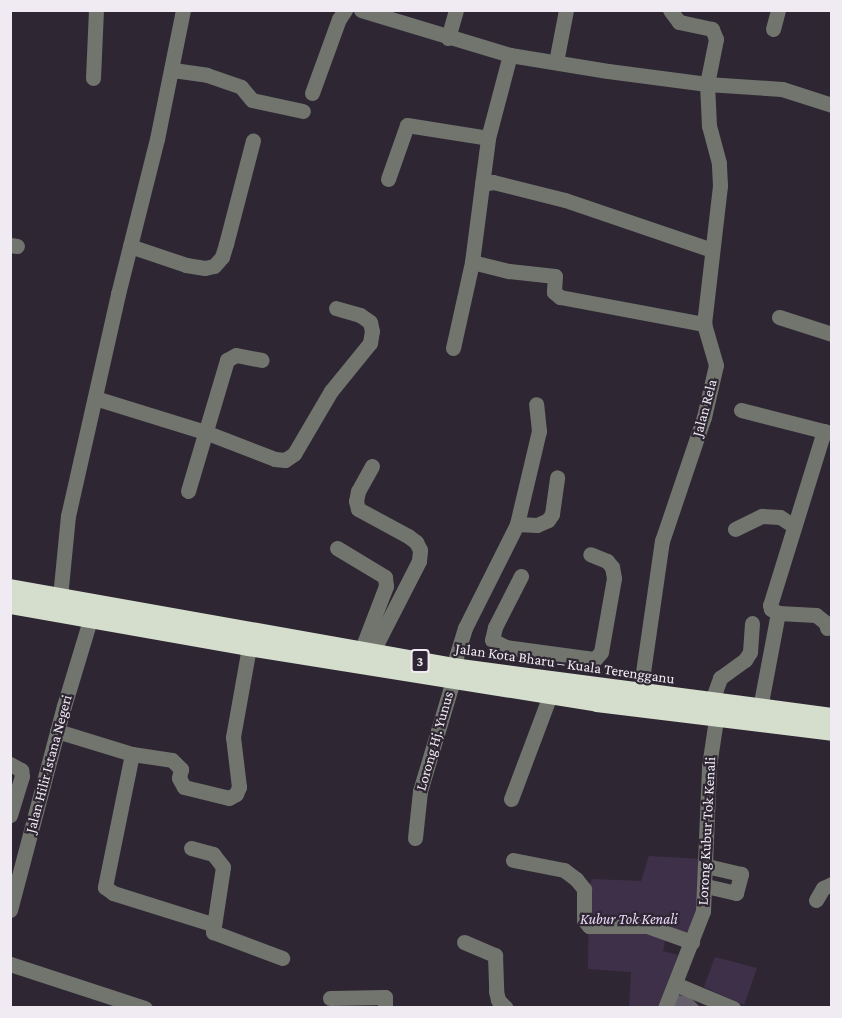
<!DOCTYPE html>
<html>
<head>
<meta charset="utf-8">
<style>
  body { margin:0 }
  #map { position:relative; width:842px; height:1018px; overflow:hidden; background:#2e2733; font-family:"Crimson Pro",serif }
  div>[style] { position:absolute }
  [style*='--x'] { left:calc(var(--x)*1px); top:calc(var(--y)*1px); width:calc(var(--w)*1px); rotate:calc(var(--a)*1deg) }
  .green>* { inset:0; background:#3f304a }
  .building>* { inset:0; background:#655e6b }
  .minor>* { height:15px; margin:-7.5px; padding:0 7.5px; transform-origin:7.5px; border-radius:7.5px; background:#71756e }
  .highway>* { height:18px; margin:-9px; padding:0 9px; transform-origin:9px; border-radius:9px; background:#d5ddcc }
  span { translate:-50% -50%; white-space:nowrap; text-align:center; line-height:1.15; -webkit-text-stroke:4.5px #2e2733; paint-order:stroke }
  .shield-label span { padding:2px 4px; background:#2e2733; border:2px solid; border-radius:4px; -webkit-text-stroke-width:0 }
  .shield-label { font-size:14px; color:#f0ebf3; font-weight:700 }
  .street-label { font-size:15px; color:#f0ebf3 }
  .park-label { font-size:15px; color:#ebd9fa; font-style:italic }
  .frame { position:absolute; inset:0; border:12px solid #f0ebf3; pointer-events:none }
</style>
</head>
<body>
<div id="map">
  <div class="green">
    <div style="clip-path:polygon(649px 856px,702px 859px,700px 909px,685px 935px,666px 935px,663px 951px,678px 955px,658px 1007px,629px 1007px,631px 972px,588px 969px,589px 886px,592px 879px,641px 881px)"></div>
    <div style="clip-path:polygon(715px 957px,757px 968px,744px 1005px,704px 987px)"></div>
  </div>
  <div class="building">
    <div style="clip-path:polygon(678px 995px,690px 997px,699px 1006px,699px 1008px,666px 1008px,667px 1002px)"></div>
  </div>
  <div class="minor">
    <div style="--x:361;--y:10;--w:156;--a:16.8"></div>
    <div style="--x:510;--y:55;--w:99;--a:9.3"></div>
    <div style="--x:608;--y:71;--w:100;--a:7.5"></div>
    <div style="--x:707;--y:84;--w:75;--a:3.8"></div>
    <div style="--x:782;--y:89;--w:52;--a:17.7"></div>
    <div style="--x:773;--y:29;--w:20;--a:-75"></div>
    <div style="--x:448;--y:38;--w:29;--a:-74"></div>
    <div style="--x:556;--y:62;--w:53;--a:-79.1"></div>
    <div style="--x:173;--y:70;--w:34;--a:8"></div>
    <div style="--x:207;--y:75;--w:36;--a:19"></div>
    <div style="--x:241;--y:87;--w:17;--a:50"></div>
    <div style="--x:252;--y:100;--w:52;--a:12.2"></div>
    <div style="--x:93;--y:78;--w:68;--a:-87.5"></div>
    <div style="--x:312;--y:93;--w:79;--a:-70"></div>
    <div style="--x:339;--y:19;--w:11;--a:-56"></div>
    <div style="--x:388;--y:179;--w:57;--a:-70.6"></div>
    <div style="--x:407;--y:125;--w:82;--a:9.1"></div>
    <div style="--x:482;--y:184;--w:11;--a:-10"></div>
    <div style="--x:493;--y:182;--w:74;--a:14"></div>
    <div style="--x:565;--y:200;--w:155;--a:18.8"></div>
    <div style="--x:10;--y:245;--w:7;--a:8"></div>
    <div style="--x:130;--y:246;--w:59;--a:18.7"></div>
    <div style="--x:186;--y:265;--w:19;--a:9"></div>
    <div style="--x:205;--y:268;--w:9;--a:-13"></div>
    <div style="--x:214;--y:266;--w:12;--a:-48"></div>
    <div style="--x:222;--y:257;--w:14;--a:-73"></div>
    <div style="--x:226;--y:244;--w:107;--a:-75.4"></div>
    <div style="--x:472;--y:262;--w:38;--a:14"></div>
    <div style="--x:509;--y:271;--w:46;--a:6.2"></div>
    <div style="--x:555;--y:276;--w:16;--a:94"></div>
    <div style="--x:554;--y:292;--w:8;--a:40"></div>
    <div style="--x:560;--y:297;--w:147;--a:10.6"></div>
    <div style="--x:779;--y:317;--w:56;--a:17.8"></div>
    <div style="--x:453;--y:348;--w:88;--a:-77.5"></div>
    <div style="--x:472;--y:262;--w:125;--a:-82.6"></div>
    <div style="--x:488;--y:138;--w:86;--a:-75.2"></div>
    <div style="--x:95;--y:398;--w:115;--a:17.2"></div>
    <div style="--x:205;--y:432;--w:75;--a:21.1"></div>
    <div style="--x:275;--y:459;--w:10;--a:6"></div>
    <div style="--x:285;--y:460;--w:11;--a:-34"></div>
    <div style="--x:294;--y:454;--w:73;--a:-59.6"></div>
    <div style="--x:331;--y:391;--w:62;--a:-50.9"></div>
    <div style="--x:370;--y:343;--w:12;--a:-81"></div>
    <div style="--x:372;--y:331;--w:9;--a:-103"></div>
    <div style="--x:370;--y:322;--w:12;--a:-145"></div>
    <div style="--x:360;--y:315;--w:25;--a:-164"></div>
    <div style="--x:741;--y:410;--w:93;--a:14.3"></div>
    <div style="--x:824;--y:431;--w:182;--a:107.2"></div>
    <div style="--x:770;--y:605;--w:4;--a:76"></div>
    <div style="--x:771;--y:609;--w:8;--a:30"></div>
    <div style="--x:778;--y:613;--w:38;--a:3"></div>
    <div style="--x:816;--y:615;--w:13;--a:39"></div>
    <div style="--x:826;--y:623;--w:5;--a:79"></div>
    <div style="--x:372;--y:466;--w:29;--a:119"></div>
    <div style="--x:358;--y:491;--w:10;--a:101"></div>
    <div style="--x:356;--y:501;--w:8;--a:76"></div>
    <div style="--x:358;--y:509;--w:57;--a:28.4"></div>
    <div style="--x:408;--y:536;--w:10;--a:37"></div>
    <div style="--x:416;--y:542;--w:9;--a:63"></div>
    <div style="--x:420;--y:550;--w:11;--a:95"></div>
    <div style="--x:419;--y:561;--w:103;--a:117.1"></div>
    <div style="--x:188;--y:491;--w:137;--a:-73.4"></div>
    <div style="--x:227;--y:360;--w:10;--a:-29"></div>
    <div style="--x:236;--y:355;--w:26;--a:11"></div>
    <div style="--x:517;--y:524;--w:20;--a:3"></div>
    <div style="--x:537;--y:525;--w:12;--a:-24"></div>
    <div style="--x:548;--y:520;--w:7;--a:-56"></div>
    <div style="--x:552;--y:514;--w:37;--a:-82"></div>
    <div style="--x:735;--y:529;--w:30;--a:-26"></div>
    <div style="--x:762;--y:516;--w:18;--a:3"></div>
    <div style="--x:780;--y:517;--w:17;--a:33"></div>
    <div style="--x:337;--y:548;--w:56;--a:31.1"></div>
    <div style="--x:385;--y:577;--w:9;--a:84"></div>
    <div style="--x:386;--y:586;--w:70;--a:111"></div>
    <div style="--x:521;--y:576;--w:57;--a:117"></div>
    <div style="--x:495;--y:627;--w:13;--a:103"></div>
    <div style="--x:492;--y:640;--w:16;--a:27"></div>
    <div style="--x:506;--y:647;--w:90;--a:7.7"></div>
    <div style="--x:595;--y:659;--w:9;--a:-49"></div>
    <div style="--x:601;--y:652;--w:75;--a:-80"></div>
    <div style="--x:614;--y:578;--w:11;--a:-100"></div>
    <div style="--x:612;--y:567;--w:8;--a:-130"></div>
    <div style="--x:607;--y:561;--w:18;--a:-158"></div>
    <div style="--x:60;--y:597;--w:81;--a:-84.4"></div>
    <div style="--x:68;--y:516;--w:228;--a:-77.3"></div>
    <div style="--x:118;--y:294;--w:160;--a:-75.9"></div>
    <div style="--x:157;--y:139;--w:132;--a:-78.6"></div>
    <div style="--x:453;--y:667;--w:41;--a:-72.9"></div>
    <div style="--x:465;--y:628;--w:116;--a:-63.4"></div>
    <div style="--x:517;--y:524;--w:96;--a:-76.7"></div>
    <div style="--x:539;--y:431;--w:27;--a:-96"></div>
    <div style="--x:640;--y:693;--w:154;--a:-81.8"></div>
    <div style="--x:662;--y:541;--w:131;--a:-71.3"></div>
    <div style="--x:704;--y:417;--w:53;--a:-77"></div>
    <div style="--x:716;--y:365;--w:43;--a:-106.3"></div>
    <div style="--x:704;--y:324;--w:140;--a:-83.4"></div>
    <div style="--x:720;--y:185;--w:22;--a:-93"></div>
    <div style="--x:719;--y:163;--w:38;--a:-105"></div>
    <div style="--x:709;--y:126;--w:42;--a:-92.7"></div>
    <div style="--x:707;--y:84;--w:46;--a:-78.7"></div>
    <div style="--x:716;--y:39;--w:11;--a:-112"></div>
    <div style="--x:712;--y:29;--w:34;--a:-168"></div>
    <div style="--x:679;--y:22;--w:15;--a:-127"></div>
    <div style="--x:711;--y:703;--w:27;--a:-70"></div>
    <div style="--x:720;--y:678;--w:31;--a:-36"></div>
    <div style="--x:745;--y:660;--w:9;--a:-58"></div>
    <div style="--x:750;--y:652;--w:29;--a:-86"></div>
    <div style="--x:760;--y:708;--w:97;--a:-79.3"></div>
    <div style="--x:57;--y:731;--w:78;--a:17"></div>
    <div style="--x:132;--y:754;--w:40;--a:8.5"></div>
    <div style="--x:172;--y:760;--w:13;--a:45"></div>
    <div style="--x:181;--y:769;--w:9;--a:103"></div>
    <div style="--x:179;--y:778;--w:10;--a:61"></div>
    <div style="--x:184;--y:787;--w:46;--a:13.7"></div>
    <div style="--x:229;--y:798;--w:8;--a:-30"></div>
    <div style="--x:236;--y:794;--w:8;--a:-67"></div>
    <div style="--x:239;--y:787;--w:50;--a:-96.8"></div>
    <div style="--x:233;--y:737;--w:91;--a:-79.9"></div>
    <div style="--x:132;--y:754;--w:136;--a:101.5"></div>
    <div style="--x:105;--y:887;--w:10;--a:37"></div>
    <div style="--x:113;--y:893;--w:104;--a:17.4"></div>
    <div style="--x:10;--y:764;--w:13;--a:29"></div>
    <div style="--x:21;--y:770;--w:6;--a:81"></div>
    <div style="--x:22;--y:776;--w:41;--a:107.1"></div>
    <div style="--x:511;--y:799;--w:111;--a:-69.4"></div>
    <div style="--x:415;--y:838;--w:47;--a:-83.9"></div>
    <div style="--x:420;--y:791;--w:116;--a:-73.4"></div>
    <div style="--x:191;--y:848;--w:23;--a:15"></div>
    <div style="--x:213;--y:854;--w:16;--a:52"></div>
    <div style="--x:223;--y:867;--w:66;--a:98.7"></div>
    <div style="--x:213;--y:932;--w:74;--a:20.6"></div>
    <div style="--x:513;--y:860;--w:52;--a:11.1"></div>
    <div style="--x:564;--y:870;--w:15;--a:37"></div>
    <div style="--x:576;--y:879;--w:13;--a:51"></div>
    <div style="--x:584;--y:889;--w:31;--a:90"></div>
    <div style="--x:584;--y:920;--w:8;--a:50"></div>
    <div style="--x:589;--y:926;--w:58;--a:0"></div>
    <div style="--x:647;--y:926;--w:48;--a:19.6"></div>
    <div style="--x:706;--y:886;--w:31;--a:13"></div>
    <div style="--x:736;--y:893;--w:20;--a:-75"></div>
    <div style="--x:741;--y:874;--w:36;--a:-167"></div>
    <div style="--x:816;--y:900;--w:14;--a:-60"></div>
    <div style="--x:823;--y:888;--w:10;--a:-24"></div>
    <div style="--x:10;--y:910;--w:211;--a:-75.2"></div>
    <div style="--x:64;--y:706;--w:90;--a:-73.2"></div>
    <div style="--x:464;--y:942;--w:34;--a:23"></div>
    <div style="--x:495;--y:955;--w:36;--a:88"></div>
    <div style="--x:496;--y:991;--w:9;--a:77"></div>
    <div style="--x:498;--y:1000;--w:11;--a:45"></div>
    <div style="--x:10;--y:964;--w:142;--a:18.1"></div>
    <div style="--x:675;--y:984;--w:63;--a:22.5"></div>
    <div style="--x:330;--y:998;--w:55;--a:-1"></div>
    <div style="--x:385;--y:997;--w:11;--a:90"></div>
    <div style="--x:665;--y:1008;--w:104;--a:-68.6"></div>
    <div style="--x:703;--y:911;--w:145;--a:-87.6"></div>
    <div style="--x:709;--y:766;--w:48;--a:-81.5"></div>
  </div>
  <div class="highway">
    <div style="--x:10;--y:588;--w:450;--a:10.1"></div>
    <div style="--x:453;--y:667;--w:382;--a:7.5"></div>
    <div style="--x:10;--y:605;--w:243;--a:10"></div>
    <div style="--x:249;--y:647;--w:352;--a:9.1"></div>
    <div style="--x:597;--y:703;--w:237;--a:7"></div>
  </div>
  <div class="shield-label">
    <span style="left:420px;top:661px">3</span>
  </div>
  <div class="street-label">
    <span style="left:705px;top:408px;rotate:-75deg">Jalan Rela</span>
    <span style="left:565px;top:664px;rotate:8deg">Jalan Kota Bharu – Kuala Terengganu</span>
    <span style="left:435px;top:741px;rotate:-74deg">Lorong Hj. Yunus</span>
    <span style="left:49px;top:764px;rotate:-75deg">Jalan Hilir Istana Negeri</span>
    <span style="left:707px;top:831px;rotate:-87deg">Lorong Kubur Tok Kenali</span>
  </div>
  <div class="park-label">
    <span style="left:629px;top:920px">Kubur Tok Kenali</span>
  </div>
  <div class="frame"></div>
</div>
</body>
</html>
